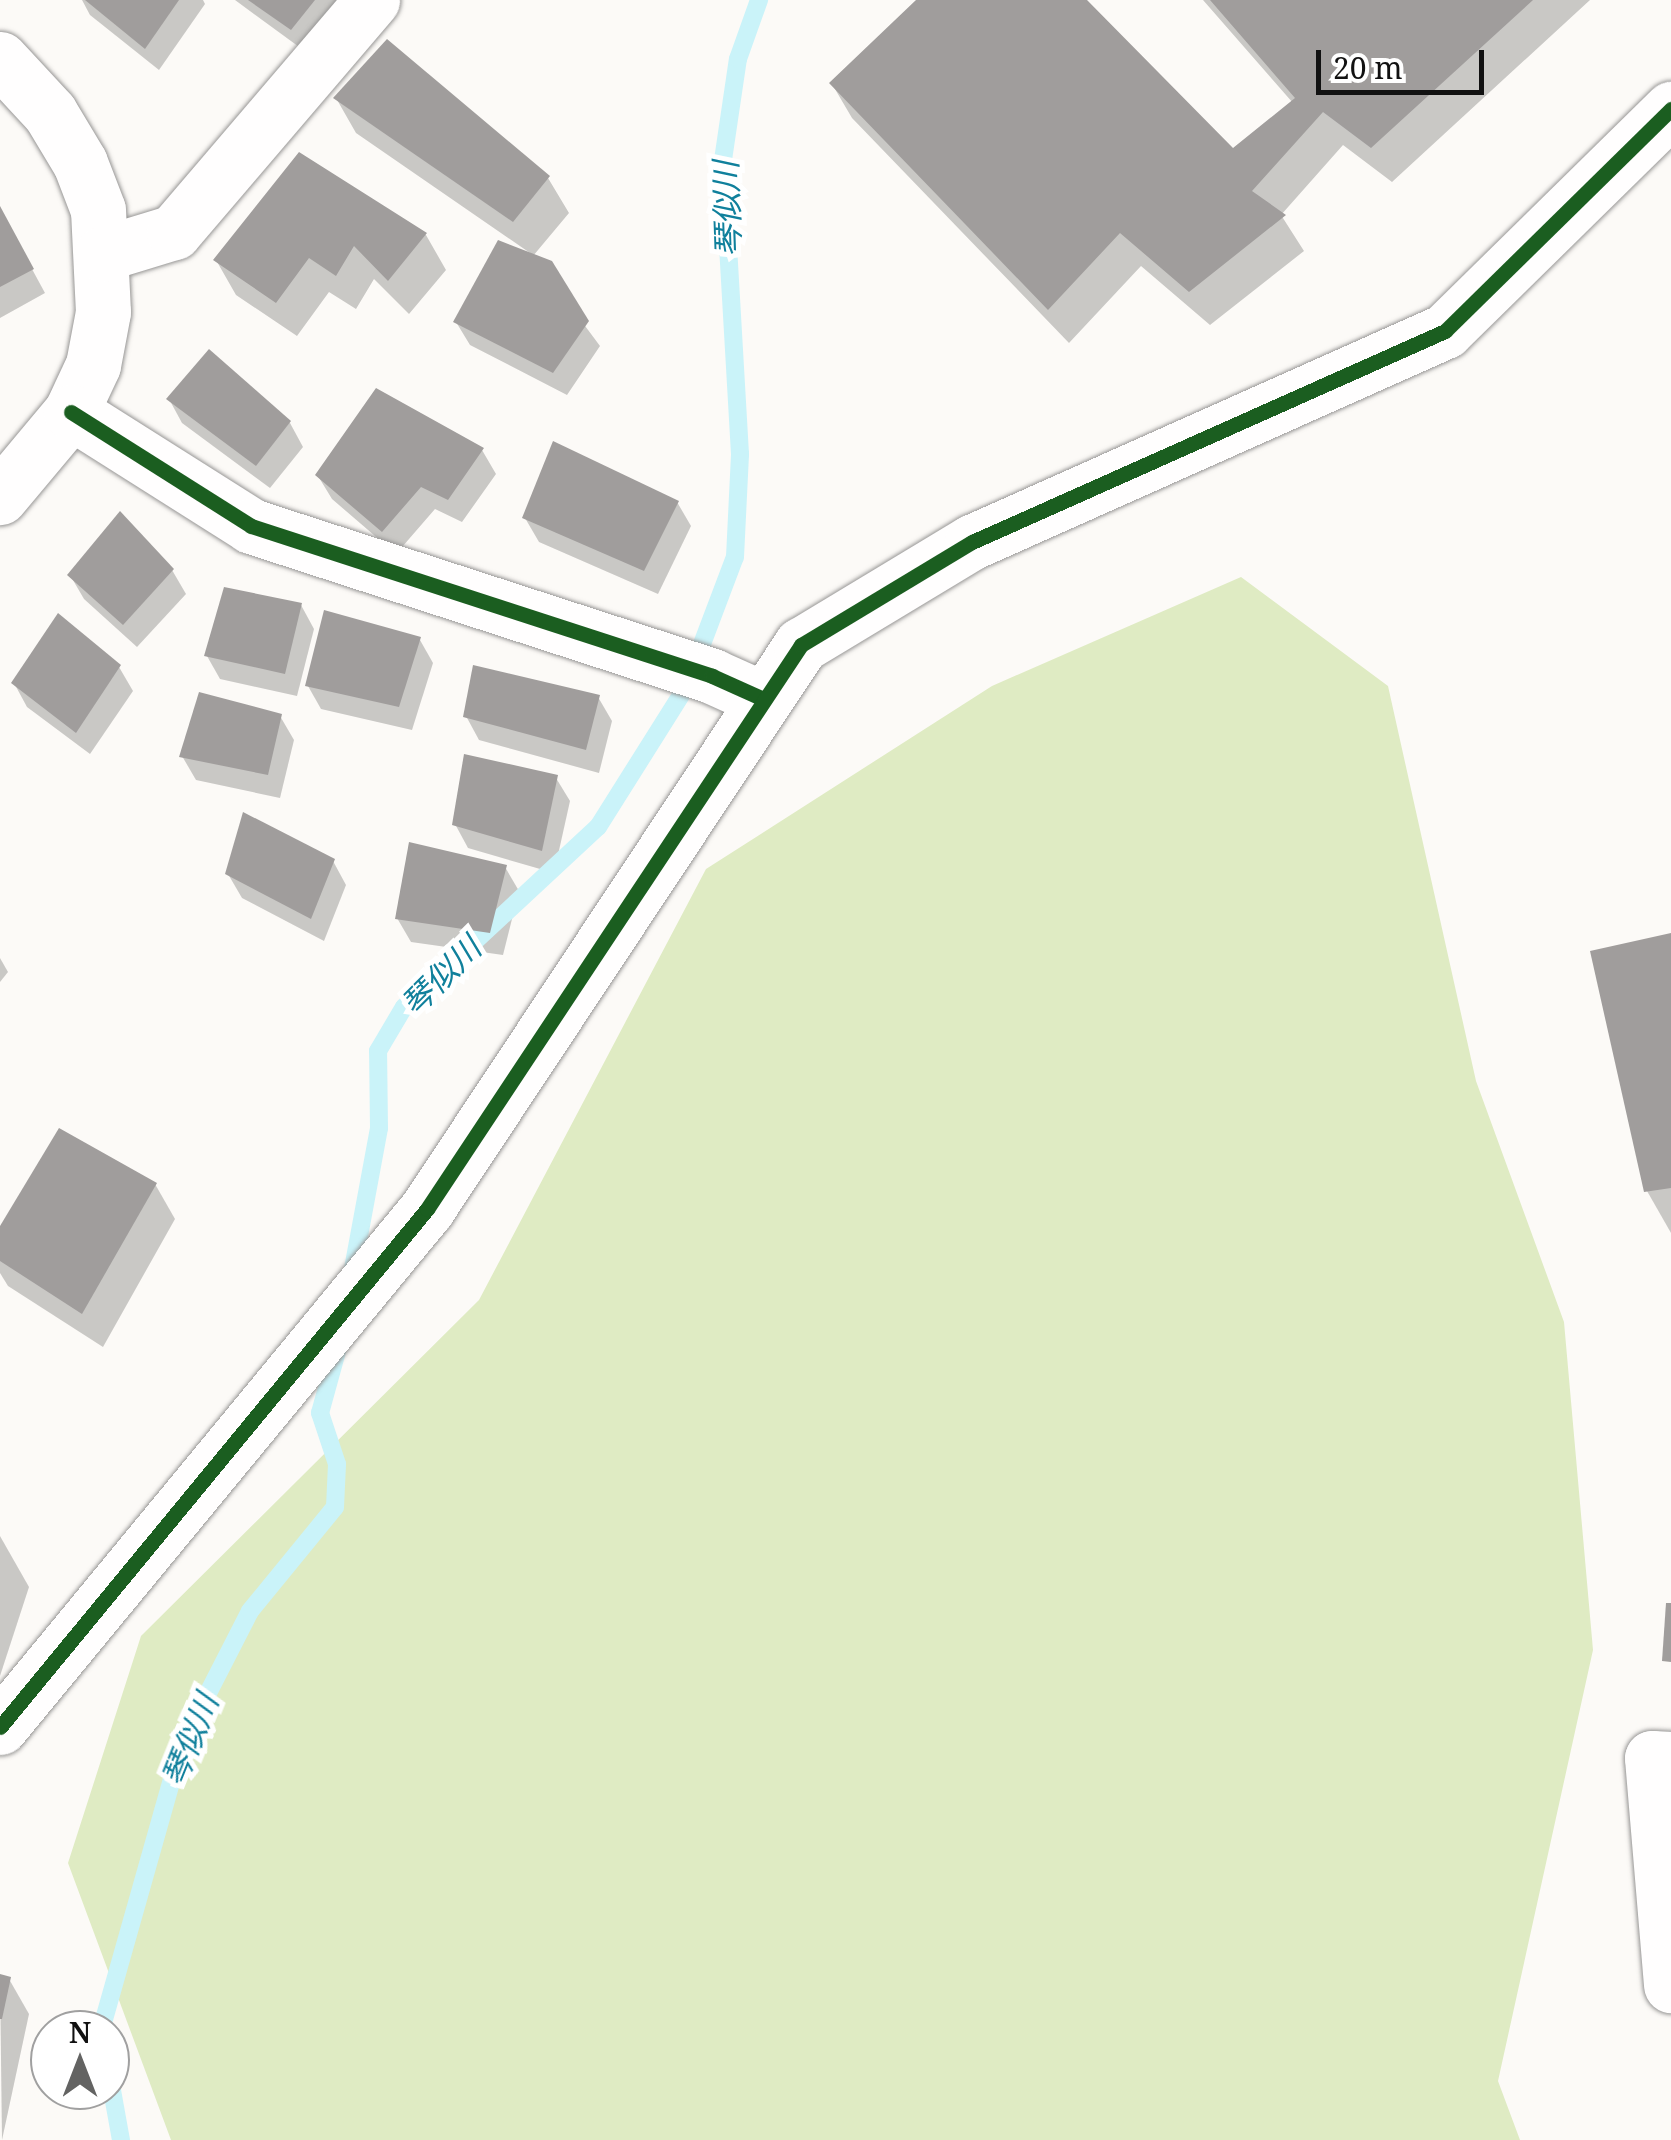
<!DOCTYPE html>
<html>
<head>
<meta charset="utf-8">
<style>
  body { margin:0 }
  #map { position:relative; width:1671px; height:2140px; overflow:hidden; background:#fcfaf7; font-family:"Noto Serif","Noto Sans JP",serif }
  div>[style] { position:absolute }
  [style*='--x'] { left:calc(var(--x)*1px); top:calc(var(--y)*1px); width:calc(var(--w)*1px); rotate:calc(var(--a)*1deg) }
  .forest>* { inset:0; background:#dfebc3 }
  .shadow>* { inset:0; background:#0003 }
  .stream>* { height:18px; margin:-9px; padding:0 9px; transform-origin:9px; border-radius:9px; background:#caf3f9 }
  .building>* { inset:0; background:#a09d9c }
  .roads { filter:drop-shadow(0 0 2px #979695) drop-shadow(0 0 2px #979695) }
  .minor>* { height:55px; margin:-27.5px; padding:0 27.5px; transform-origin:27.5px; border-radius:27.5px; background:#fffefe }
  .cycleway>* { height:15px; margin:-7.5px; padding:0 7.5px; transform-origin:7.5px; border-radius:7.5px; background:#1b5e20 }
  span { translate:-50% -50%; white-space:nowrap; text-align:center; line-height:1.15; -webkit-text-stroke:10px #fff; paint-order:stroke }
  .water-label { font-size:32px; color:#10809c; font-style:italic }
  .north { position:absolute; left:30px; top:2010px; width:100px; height:100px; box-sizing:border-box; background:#fff; border:2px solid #a0a0a0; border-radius:50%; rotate:0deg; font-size:28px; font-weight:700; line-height:40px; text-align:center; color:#111 }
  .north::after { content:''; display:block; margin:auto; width:35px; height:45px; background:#636362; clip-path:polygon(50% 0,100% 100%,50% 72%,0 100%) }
  .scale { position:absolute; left:1316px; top:50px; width:168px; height:45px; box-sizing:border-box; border:5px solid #111; border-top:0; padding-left:12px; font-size:30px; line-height:35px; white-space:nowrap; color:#111; -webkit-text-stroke:8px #fff; paint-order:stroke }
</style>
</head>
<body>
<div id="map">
  <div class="forest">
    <div style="clip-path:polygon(1241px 577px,1388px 686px,1476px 1081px,1564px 1322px,1593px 1650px,1498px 2081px,1520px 2140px,171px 2140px,68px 1863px,141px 1636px,479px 1300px,706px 869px,992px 686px)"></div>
  </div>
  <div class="shadow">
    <div style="clip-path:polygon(82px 0,203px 0,205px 4px,159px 70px,90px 15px)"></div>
    <div style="clip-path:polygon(235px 0,344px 0,306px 52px)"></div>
    <div style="clip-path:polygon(919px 0,1083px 0,1233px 152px,1293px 103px,1203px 0,1590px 0,1392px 182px,1343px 145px,1281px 215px,1304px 251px,1210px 325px,1141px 266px,1069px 343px,852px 118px,832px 84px)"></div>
    <div style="clip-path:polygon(387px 43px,548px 178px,569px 213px,533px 256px,600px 346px,567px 395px,470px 345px,456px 322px,530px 253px,356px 133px,336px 98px)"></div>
    <div style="clip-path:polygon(300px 155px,426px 235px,446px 270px,409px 314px,374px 279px,356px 309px,329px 292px,297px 336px,236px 295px,216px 260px)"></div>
    <div style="clip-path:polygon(0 210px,45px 293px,0 318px)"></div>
    <div style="clip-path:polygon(209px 352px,290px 423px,303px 447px,270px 488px,182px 423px,169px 399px)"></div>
    <div style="clip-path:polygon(482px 450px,496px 474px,462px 522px,435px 509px,396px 554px,332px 499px,318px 476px)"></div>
    <div style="clip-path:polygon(677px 502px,691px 526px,658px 594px,539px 542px,525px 518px)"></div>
    <div style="clip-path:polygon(172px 570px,186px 594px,137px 647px,84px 599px,70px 575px)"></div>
    <div style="clip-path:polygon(301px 605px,314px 629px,297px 696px,220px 679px,207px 656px)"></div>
    <div style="clip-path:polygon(420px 640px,433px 663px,412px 730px,321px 709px,308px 686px)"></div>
    <div style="clip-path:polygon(119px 667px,133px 691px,90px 754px,27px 707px,14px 683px)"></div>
    <div style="clip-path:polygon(598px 697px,612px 721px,599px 773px,479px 740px,466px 716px)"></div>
    <div style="clip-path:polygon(280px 716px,294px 740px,280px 798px,196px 780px,182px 756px)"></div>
    <div style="clip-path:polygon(556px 778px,570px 801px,554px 873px,468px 848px,455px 824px)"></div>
    <div style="clip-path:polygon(333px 861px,346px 885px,324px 941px,242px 898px,228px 874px)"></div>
    <div style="clip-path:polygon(505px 867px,519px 891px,503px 955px,411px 942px,397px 918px)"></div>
    <div style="clip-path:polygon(1671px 936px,1671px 1233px,1647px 1191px)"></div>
    <div style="clip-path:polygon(0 958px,8px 972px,0 982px)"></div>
    <div style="clip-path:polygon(155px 1184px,175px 1219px,103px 1347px,8px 1286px,0 1273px,0 1231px)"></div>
    <div style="clip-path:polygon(0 1536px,29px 1587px,0 1676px)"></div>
    <div style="clip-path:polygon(0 1976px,9px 1979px,29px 2014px,2px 2140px)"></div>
  </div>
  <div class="stream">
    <div style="--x:352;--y:1274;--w:148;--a:-79.5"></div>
    <div style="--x:379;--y:1128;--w:77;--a:-90.7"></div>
    <div style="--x:378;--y:1051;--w:51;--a:-59.4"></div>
    <div style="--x:404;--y:1007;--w:265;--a:-42.9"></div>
    <div style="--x:598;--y:827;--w:163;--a:-57.8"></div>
    <div style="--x:685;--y:689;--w:141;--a:-69.3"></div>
    <div style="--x:735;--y:557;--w:103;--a:-87.2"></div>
    <div style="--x:740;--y:454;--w:294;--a:-93.3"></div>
    <div style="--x:723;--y:160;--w:102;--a:-81.6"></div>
    <div style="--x:738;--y:59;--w:63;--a:-70.4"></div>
    <div style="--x:101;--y:2030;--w:297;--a:-74.2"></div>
    <div style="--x:182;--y:1744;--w:149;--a:-62.9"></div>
    <div style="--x:250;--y:1611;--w:134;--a:-50.7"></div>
    <div style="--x:335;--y:1507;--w:43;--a:-87.3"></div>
    <div style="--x:337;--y:1464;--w:54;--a:-108.4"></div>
    <div style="--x:320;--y:1413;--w:72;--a:-74.6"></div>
    <div style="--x:110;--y:2079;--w:62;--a:79.8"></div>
  </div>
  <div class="building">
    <div style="clip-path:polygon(85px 0,179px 0,145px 49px)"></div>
    <div style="clip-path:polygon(248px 0,315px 0,291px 30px)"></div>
    <div style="clip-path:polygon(916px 0,1087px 0,1233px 148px,1295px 98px,1210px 0,1533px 0,1371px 148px,1323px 112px,1252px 191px,1286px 215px,1189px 292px,1120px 233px,1048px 310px,829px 83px)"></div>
    <div style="clip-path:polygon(387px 39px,550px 176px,513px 222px,333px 98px)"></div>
    <div style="clip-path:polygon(299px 152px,427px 233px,388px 281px,354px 246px,336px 276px,309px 258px,276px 303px,213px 260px)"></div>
    <div style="clip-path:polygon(0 206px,34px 269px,0 287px)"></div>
    <div style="clip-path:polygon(498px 240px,552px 261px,589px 321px,553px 373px,453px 322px)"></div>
    <div style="clip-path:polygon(209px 349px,291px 421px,256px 466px,166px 399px)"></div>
    <div style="clip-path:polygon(376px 388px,484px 448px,448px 500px,421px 487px,382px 532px,315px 475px)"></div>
    <div style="clip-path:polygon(553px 441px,679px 501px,644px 571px,522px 518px)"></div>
    <div style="clip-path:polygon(120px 511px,174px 569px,123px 625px,67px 575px)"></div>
    <div style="clip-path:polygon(224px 587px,302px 603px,285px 674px,204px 656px)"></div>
    <div style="clip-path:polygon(324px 610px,421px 637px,399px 707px,305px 686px)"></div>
    <div style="clip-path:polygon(58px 613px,121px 665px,76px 733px,11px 683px)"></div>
    <div style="clip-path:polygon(473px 665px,600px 695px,586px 750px,463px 717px)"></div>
    <div style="clip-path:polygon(199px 692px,282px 714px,268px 775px,179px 757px)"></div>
    <div style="clip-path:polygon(464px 754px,558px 775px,542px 851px,452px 825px)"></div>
    <div style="clip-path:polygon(243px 812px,335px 859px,311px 919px,225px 874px)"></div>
    <div style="clip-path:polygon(409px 842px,507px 865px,490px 933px,395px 919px)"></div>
    <div style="clip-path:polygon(1671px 933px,1671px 1188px,1644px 1192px,1590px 951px)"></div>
    <div style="clip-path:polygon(59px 1128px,157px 1183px,82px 1314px,0 1261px,0 1226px)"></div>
    <div style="clip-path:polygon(1666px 1603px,1671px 1603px,1671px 1662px,1662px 1661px)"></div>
    <div style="clip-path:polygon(0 1974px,11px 1977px,2px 2019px,0 2019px)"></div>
  </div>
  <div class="roads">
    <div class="minor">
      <div style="--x:0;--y:59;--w:74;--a:47.2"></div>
      <div style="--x:50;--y:113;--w:58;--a:59"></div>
      <div style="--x:80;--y:163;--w:50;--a:69"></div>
      <div style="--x:98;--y:210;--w:102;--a:87.2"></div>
      <div style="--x:103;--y:312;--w:54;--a:100.7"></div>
      <div style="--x:93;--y:365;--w:52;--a:115.1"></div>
      <div style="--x:71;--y:412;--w:111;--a:129.9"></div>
      <div style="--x:102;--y:254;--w:75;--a:-17"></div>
      <div style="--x:174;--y:232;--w:305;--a:-49.5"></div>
      <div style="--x:71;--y:412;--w:213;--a:32.3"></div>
      <div style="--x:251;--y:526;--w:485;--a:18"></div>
      <div style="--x:712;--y:676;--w:54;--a:24.2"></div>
      <div style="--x:0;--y:1727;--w:671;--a:-50.5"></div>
      <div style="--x:427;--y:1209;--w:677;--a:-56.45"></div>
      <div style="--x:801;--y:645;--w:200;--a:-31.1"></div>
      <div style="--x:972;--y:542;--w:518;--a:-24.04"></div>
      <div style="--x:1445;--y:331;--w:317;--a:-44.5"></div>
      <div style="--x:1671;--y:1759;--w:19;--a:-177"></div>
      <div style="--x:1652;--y:1758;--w:228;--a:85.2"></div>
    </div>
  </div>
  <div class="cycleway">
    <div style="--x:71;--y:412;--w:213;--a:32.3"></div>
    <div style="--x:251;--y:526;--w:485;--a:18"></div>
    <div style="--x:712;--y:676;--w:54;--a:24.2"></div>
    <div style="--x:0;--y:1727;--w:671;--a:-50.5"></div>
    <div style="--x:427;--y:1209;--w:677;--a:-56.45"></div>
    <div style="--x:801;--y:645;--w:200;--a:-31.1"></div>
    <div style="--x:972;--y:542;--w:518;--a:-24.04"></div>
    <div style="--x:1445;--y:331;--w:317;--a:-44.5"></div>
  </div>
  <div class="water-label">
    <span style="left:727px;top:209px;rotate:-92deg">琴似川</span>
    <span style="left:441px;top:976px;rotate:-45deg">琴似川</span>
    <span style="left:190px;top:1740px;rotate:-68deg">琴似川</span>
  </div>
  <div class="north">N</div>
  <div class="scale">20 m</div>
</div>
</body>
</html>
